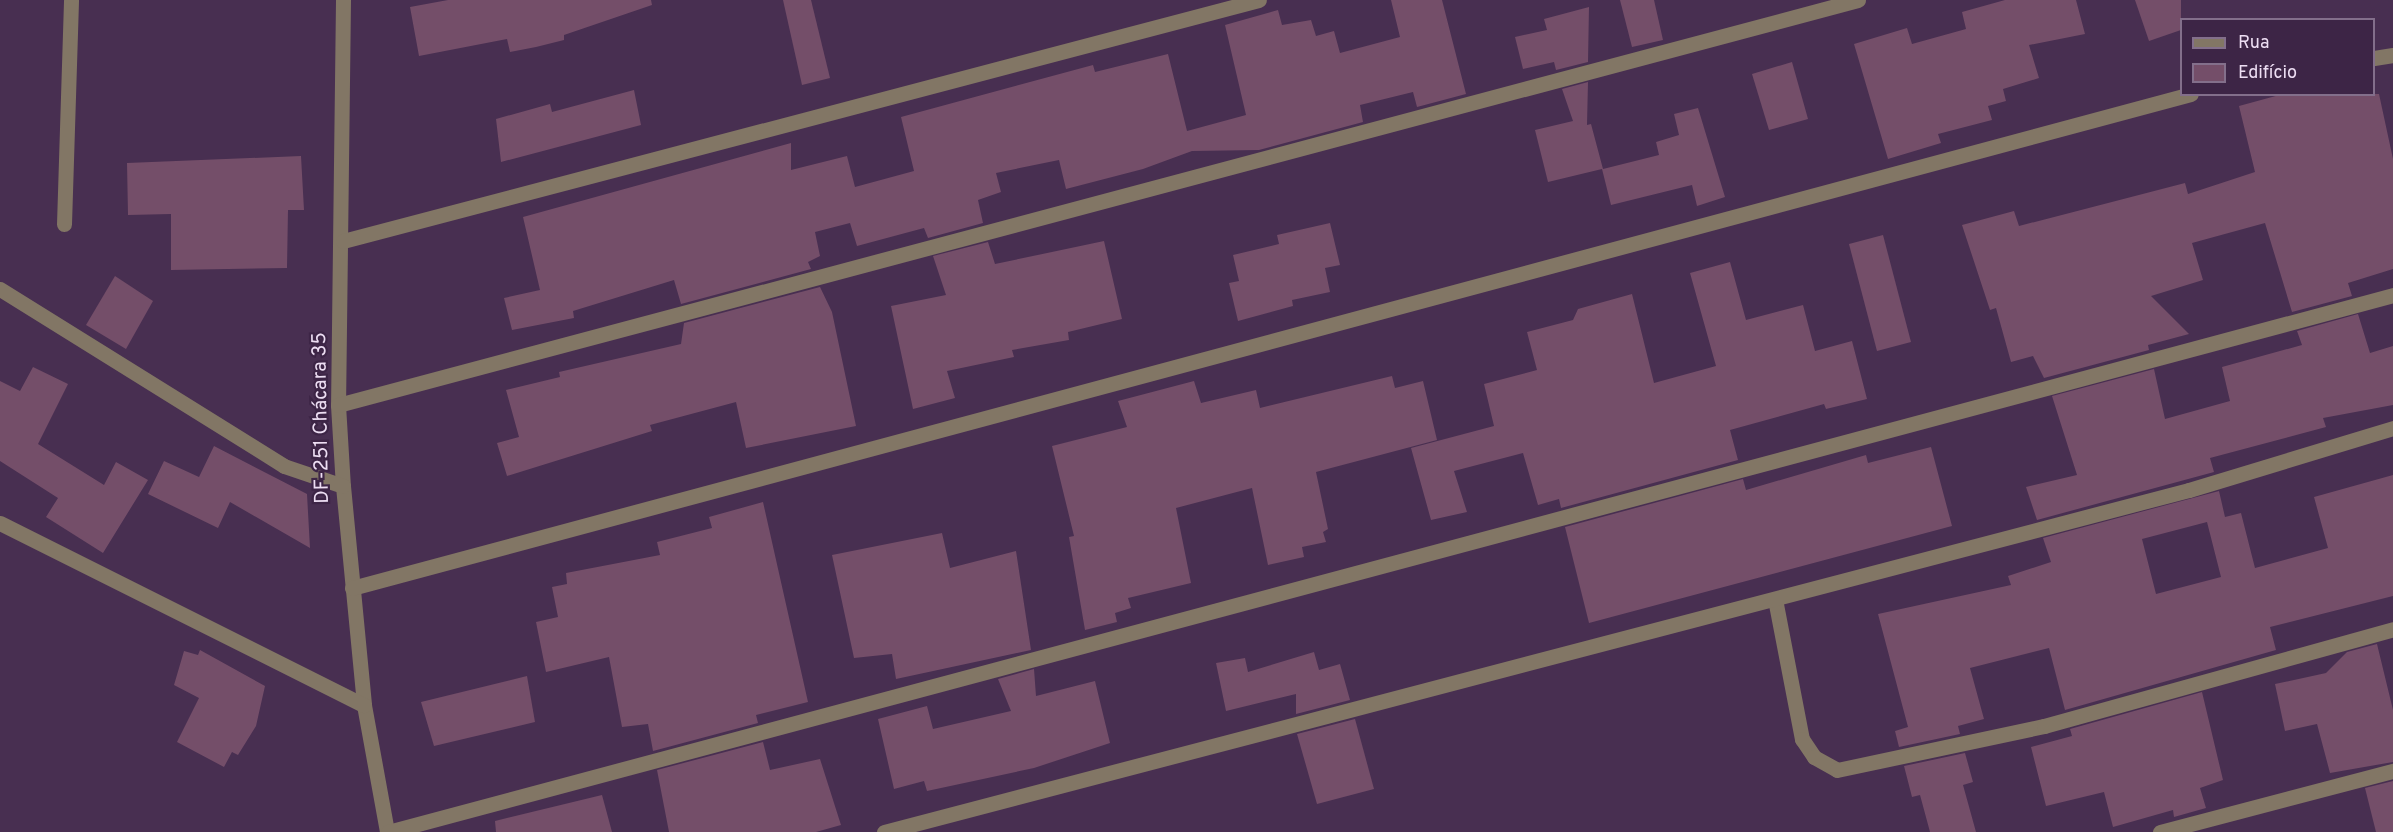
<!DOCTYPE html>
<html>
<head>
<meta charset="utf-8">
<style>
  body { margin:0 }
  #map { position:relative; width:2393px; height:832px; overflow:hidden; background:#482f51; font-family:Overpass,sans-serif }
  div>[style] { position:absolute }
  [style*='--x'] { left:calc(var(--x)*1px); top:calc(var(--y)*1px); width:calc(var(--w)*1px); rotate:calc(var(--a)*1deg) }
  .building>* { inset:0; background:#744e69 }
  .minor>* { height:15px; margin:-7.5px; padding:0 7.5px; transform-origin:7.5px; border-radius:7.5px; background:#827665 }
  span { translate:-50% -50%; white-space:nowrap; text-align:center; line-height:1.15; -webkit-text-stroke:4.5px #3d2546; paint-order:stroke }
  .street-label { font-size:20px; color:#eddef3 }
  .legend { position:absolute; left:2180px; top:18px; width:195px; height:78px; box-sizing:border-box; background:#3d2546; border:2px solid #836f8b; margin:0; padding:8px 10px; list-style:none; font-size:18px; color:#eddef3 }
  .legend li { display:flex; align-items:center; gap:12px; height:30px }
  .legend b { width:30px; border:2px solid #836f8b }
</style>
</head>
<body>
<div id="map">
  <div class="building">
    <div style="clip-path:polygon(448px 0,651px 0,652px 5px,564px 35px,564px 40px,536px 47px,510px 52px,507px 39px,419px 56px,410px 7px)"></div>
    <div style="clip-path:polygon(783px 0,811px 0,830px 78px,802px 85px)"></div>
    <div style="clip-path:polygon(1391px 0,1442px 0,1466px 94px,1417px 107px,1413px 92px,1360px 105px,1363px 122px,1259px 150px,1192px 151px,1143px 169px,1066px 189px,1059px 160px,996px 173px,1001px 192px,978px 200px,983px 223px,928px 238px,924px 228px,857px 246px,850px 223px,815px 232px,820px 256px,808px 262px,811px 269px,681px 304px,674px 280px,573px 311px,574px 318px,512px 330px,504px 298px,540px 290px,523px 217px,791px 143px,791px 170px,847px 156px,855px 187px,914px 171px,901px 117px,1093px 65px,1095px 72px,1168px 54px,1187px 131px,1246px 115px,1225px 25px,1278px 10px,1282px 25px,1311px 20px,1316px 36px,1334px 31px,1340px 53px,1400px 37px)"></div>
    <div style="clip-path:polygon(1620px 0,1654px 0,1663px 40px,1632px 47px)"></div>
    <div style="clip-path:polygon(2005px 0,2076px 0,2085px 34px,2029px 45px,2039px 78px,2003px 89px,2006px 101px,1988px 106px,1992px 120px,1938px 134px,1941px 143px,1888px 159px,1854px 44px,1907px 28px,1912px 44px,1966px 29px,1962px 12px)"></div>
    <div style="clip-path:polygon(2135px 0,2181px 0,2181px 30px,2149px 41px)"></div>
    <div style="clip-path:polygon(1589px 7px,1588px 62px,1556px 70px,1554px 62px,1523px 69px,1515px 37px,1547px 30px,1544px 19px)"></div>
    <div style="clip-path:polygon(1792px 62px,1808px 119px,1769px 130px,1752px 74px)"></div>
    <div style="clip-path:polygon(1588px 82px,1587px 125px,1591px 124px,1603px 169px,1659px 155px,1656px 142px,1679px 135px,1674px 114px,1698px 108px,1725px 197px,1697px 206px,1692px 185px,1611px 205px,1602px 169px,1548px 182px,1535px 130px,1573px 121px,1562px 89px)"></div>
    <div style="clip-path:polygon(634px 90px,641px 125px,501px 162px,496px 119px,550px 104px,552px 112px)"></div>
    <div style="clip-path:polygon(2283px 94px,2379px 94px,2393px 159px,2393px 269px,2348px 283px,2352px 296px,2292px 312px,2265px 223px,2192px 243px,2203px 280px,2151px 296px,2189px 334px,2148px 345px,2149px 350px,2044px 378px,2033px 356px,2011px 362px,1996px 308px,1990px 310px,1962px 225px,2014px 211px,2019px 226px,2185px 183px,2188px 194px,2255px 172px,2239px 106px)"></div>
    <div style="clip-path:polygon(301px 156px,304px 210px,288px 210px,287px 268px,171px 270px,171px 214px,128px 215px,127px 163px)"></div>
    <div style="clip-path:polygon(1330px 223px,1340px 265px,1325px 268px,1330px 292px,1292px 300px,1293px 306px,1238px 321px,1229px 283px,1239px 281px,1233px 255px,1279px 244px,1277px 235px)"></div>
    <div style="clip-path:polygon(1883px 235px,1911px 342px,1877px 351px,1849px 244px)"></div>
    <div style="clip-path:polygon(1104px 241px,1122px 319px,1068px 332px,1069px 340px,1012px 350px,1014px 357px,947px 371px,955px 398px,913px 409px,891px 306px,946px 295px,933px 256px,988px 242px,995px 264px)"></div>
    <div style="clip-path:polygon(1730px 262px,1746px 320px,1803px 305px,1815px 351px,1852px 341px,1867px 399px,1826px 409px,1824px 404px,1730px 430px,1738px 460px,1561px 508px,1559px 499px,1538px 505px,1523px 453px,1454px 471px,1467px 512px,1431px 520px,1411px 448px,1494px 426px,1484px 384px,1537px 370px,1527px 332px,1573px 320px,1578px 309px,1632px 294px,1654px 383px,1716px 366px,1690px 273px)"></div>
    <div style="clip-path:polygon(115px 276px,153px 301px,126px 349px,86px 325px)"></div>
    <div style="clip-path:polygon(820px 287px,832px 312px,856px 426px,746px 448px,736px 402px,650px 425px,652px 431px,507px 476px,497px 443px,519px 437px,506px 390px,560px 377px,559px 372px,681px 344px,684px 323px)"></div>
    <div style="clip-path:polygon(2358px 314px,2370px 353px,2393px 346px,2393px 405px,2323px 418px,2326px 427px,2210px 458px,2214px 472px,2037px 520px,2026px 487px,2077px 475px,2052px 396px,2154px 369px,2165px 419px,2230px 401px,2222px 367px,2302px 345px,2297px 331px)"></div>
    <div style="clip-path:polygon(33px 367px,68px 384px,38px 444px,104px 485px,116px 462px,148px 480px,103px 553px,46px 517px,58px 498px,0 461px,0 381px,20px 391px)"></div>
    <div style="clip-path:polygon(1392px 376px,1395px 388px,1423px 381px,1437px 440px,1316px 472px,1328px 529px,1323px 532px,1326px 542px,1302px 547px,1304px 557px,1268px 565px,1252px 488px,1176px 508px,1191px 583px,1128px 598px,1131px 608px,1115px 613px,1117px 622px,1085px 630px,1069px 537px,1074px 536px,1052px 446px,1127px 427px,1118px 401px,1194px 381px,1201px 403px,1256px 390px,1260px 408px)"></div>
    <div style="clip-path:polygon(214px 446px,307px 494px,310px 548px,230px 502px,218px 528px,148px 494px,164px 461px,199px 477px)"></div>
    <div style="clip-path:polygon(1931px 447px,1952px 526px,1589px 623px,1565px 527px,1743px 479px,1746px 490px,1866px 455px,1868px 463px)"></div>
    <div style="clip-path:polygon(evenodd,2393px 475px,2393px 596px,2270px 627px,2276px 650px,2065px 710px,2049px 648px,1970px 668px,1984px 719px,1958px 726px,1960px 734px,1899px 747px,1895px 731px,1908px 727px,1878px 614px,2011px 585px,2008px 576px,2051px 562px,2043px 538px,2219px 491px,2225px 517px,2241px 513px,2255px 568px,2328px 548px,2314px 497px,2393px 475px,2207px 522px,2221px 577px,2156px 594px,2142px 539px,2207px 522px)"></div>
    <div style="clip-path:polygon(763px 502px,808px 702px,756px 715px,758px 723px,653px 751px,648px 724px,622px 727px,609px 657px,546px 672px,536px 622px,558px 617px,552px 587px,567px 584px,566px 573px,660px 555px,657px 542px,712px 528px,709px 517px)"></div>
    <div style="clip-path:polygon(942px 533px,950px 568px,1016px 551px,1031px 650px,896px 679px,892px 654px,854px 658px,832px 555px)"></div>
    <div style="clip-path:polygon(2377px 644px,2393px 710px,2393px 762px,2330px 773px,2317px 724px,2285px 731px,2275px 684px,2326px 673px,2347px 652px)"></div>
    <div style="clip-path:polygon(200px 650px,265px 686px,256px 726px,238px 755px,232px 752px,224px 767px,177px 742px,199px 698px,174px 685px,184px 651px,198px 655px)"></div>
    <div style="clip-path:polygon(1314px 652px,1319px 670px,1340px 664px,1350px 700px,1296px 714px,1296px 694px,1226px 711px,1216px 663px,1245px 658px,1248px 672px)"></div>
    <div style="clip-path:polygon(1034px 669px,1036px 696px,1095px 681px,1110px 743px,1034px 768px,927px 791px,924px 781px,894px 789px,878px 719px,927px 706px,933px 729px,1011px 711px,998px 679px)"></div>
    <div style="clip-path:polygon(527px 676px,535px 722px,434px 746px,421px 702px)"></div>
    <div style="clip-path:polygon(2202px 692px,2223px 780px,2200px 788px,2206px 808px,2174px 817px,2173px 810px,2113px 827px,2104px 792px,2046px 806px,2031px 747px,2072px 736px,2070px 729px)"></div>
    <div style="clip-path:polygon(1355px 719px,1374px 789px,1317px 804px,1297px 734px)"></div>
    <div style="clip-path:polygon(763px 742px,770px 770px,820px 759px,841px 825px,816px 832px,669px 832px,657px 770px)"></div>
    <div style="clip-path:polygon(1965px 753px,1973px 782px,1963px 785px,1976px 832px,1930px 832px,1920px 795px,1912px 797px,1904px 766px)"></div>
    <div style="clip-path:polygon(2393px 781px,2393px 832px,2376px 832px,2365px 788px)"></div>
    <div style="clip-path:polygon(602px 795px,612px 832px,496px 832px,495px 821px)"></div>
  </div>
  <div class="minor">
    <div style="--x:343;--y:0;--w:405;--a:90.7"></div>
    <div style="--x:338;--y:405;--w:81;--a:86.5"></div>
    <div style="--x:343;--y:486;--w:220;--a:84.5"></div>
    <div style="--x:364;--y:705;--w:129;--a:79.7"></div>
    <div style="--x:2374;--y:58;--w:19;--a:-9"></div>
    <div style="--x:64;--y:224;--w:224;--a:-88.2"></div>
    <div style="--x:343;--y:241;--w:947;--a:-14.74"></div>
    <div style="--x:0;--y:289;--w:335;--a:31.9"></div>
    <div style="--x:284;--y:466;--w:62;--a:18.7"></div>
    <div style="--x:338;--y:405;--w:1573;--a:-14.92"></div>
    <div style="--x:0;--y:523;--w:407;--a:26.6"></div>
    <div style="--x:352;--y:588;--w:1904;--a:-15.04"></div>
    <div style="--x:1775;--y:599;--w:143;--a:79.1"></div>
    <div style="--x:1802;--y:739;--w:22;--a:56"></div>
    <div style="--x:1814;--y:757;--w:26;--a:29"></div>
    <div style="--x:1837;--y:770;--w:212;--a:-12"></div>
    <div style="--x:2044;--y:726;--w:362;--a:-15.5"></div>
    <div style="--x:388;--y:832;--w:2076;--a:-14.99"></div>
    <div style="--x:884;--y:832;--w:1349;--a:-14.69"></div>
    <div style="--x:2189;--y:490;--w:213;--a:-16.9"></div>
    <div style="--x:2160;--y:832;--w:241;--a:-14.7"></div>
  </div>
  <div class="street-label">
    <span style="left:322px;top:418px;rotate:-91deg">DF-251 Chácara 35</span>
  </div>
  <ul class="legend">
  <li><b style="height:8px;background:#827665"></b>Rua</li>
  <li><b style="height:16px;background:#744e69"></b>Edifício</li>
  </ul>
</div>
</body>
</html>
